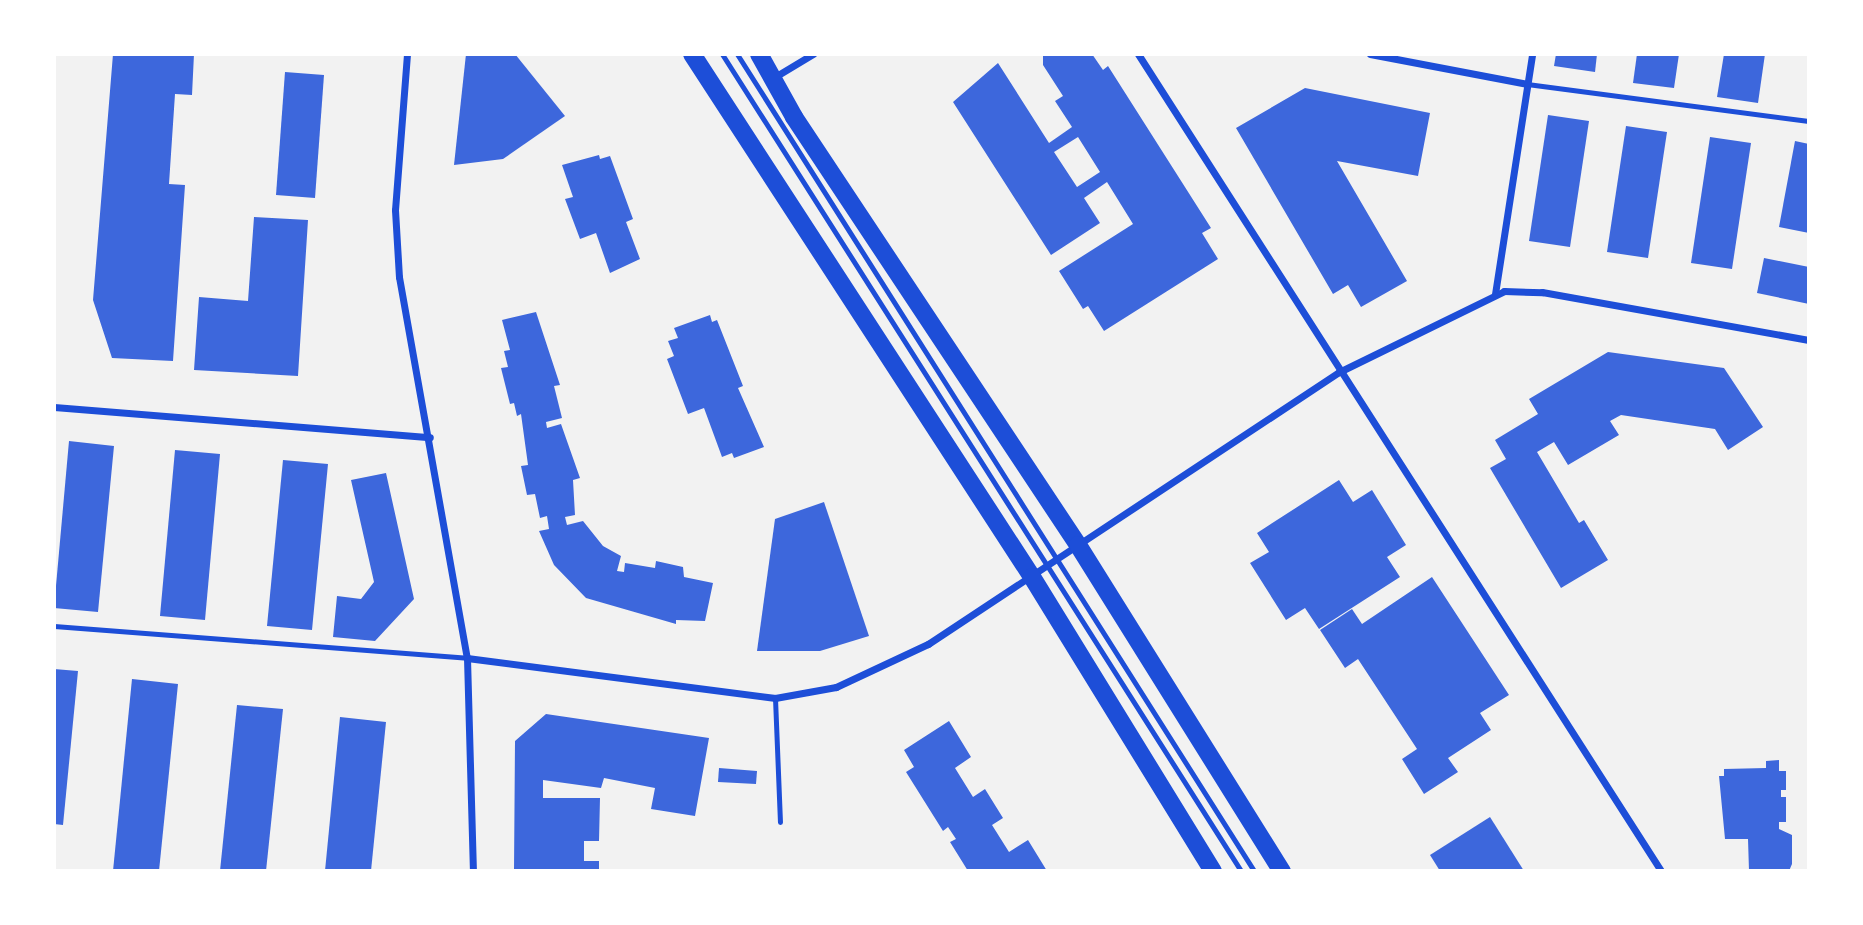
<!DOCTYPE html>
<html>
<head>
<meta charset="utf-8">
<style>
  body { margin:0 }
  #map { position:relative; width:1863px; height:925px; overflow:hidden; background:#f2f2f2; font-family:"Space Grotesk",sans-serif }
  div>[style] { position:absolute }
  [style*='--x'] { left:calc(var(--x)*1px); top:calc(var(--y)*1px); width:calc(var(--w)*1px); rotate:calc(var(--a)*1deg) }
  .building>* { inset:0; background:#3d67dc }
  .service>* { height:5px; margin:-2.5px; padding:0 2.5px; transform-origin:2.5px; border-radius:2.5px; background:#1d4ed8 }
  .minor>* { height:7px; margin:-3.5px; padding:0 3.5px; transform-origin:3.5px; border-radius:3.5px; background:#1d4ed8 }
  .primary>* { height:18px; margin:-9px; padding:0 9px; transform-origin:9px; border-radius:9px; background:#1d4ed8 }
  span { translate:-50% -50%; white-space:nowrap; text-align:center; line-height:1.15; -webkit-text-stroke:5px #fff; paint-order:stroke }
  .frame { position:absolute; inset:0; border:56px solid #fff; pointer-events:none }
</style>
</head>
<body>
<div id="map">
  <div class="building">
    <div style="clip-path:polygon(113px 54px,194px 54px,192px 95px,175px 94px,169px 184px,185px 185px,173px 361px,112px 358px,93px 300px)"></div>
    <div style="clip-path:polygon(466px 54px,515px 54px,565px 116px,503px 159px,454px 165px)"></div>
    <div style="clip-path:polygon(evenodd,1043px 54px,1092px 54px,1103px 70px,1108px 66px,1211px 228px,1202px 233px,1218px 259px,1104px 331px,1088px 306px,1083px 309px,1059px 271px,1133px 224px,1107px 182px,1084px 198px,1100px 223px,1051px 255px,953px 102px,998px 63px,1049px 143px,1072px 127px,1055px 101px,1063px 96px,1043px 65px,1043px 54px,1078px 137px,1100px 172px,1077px 187px,1054px 152px,1078px 137px)"></div>
    <div style="clip-path:polygon(1556px 54px,1597px 54px,1595px 72px,1554px 66px)"></div>
    <div style="clip-path:polygon(1637px 54px,1679px 54px,1674px 88px,1633px 83px)"></div>
    <div style="clip-path:polygon(1724px 54px,1765px 54px,1758px 103px,1717px 97px)"></div>
    <div style="clip-path:polygon(285px 72px,324px 75px,315px 198px,276px 195px)"></div>
    <div style="clip-path:polygon(1305px 88px,1430px 113px,1418px 176px,1337px 161px,1407px 281px,1361px 307px,1348px 285px,1333px 294px,1236px 128px)"></div>
    <div style="clip-path:polygon(1548px 115px,1589px 121px,1570px 247px,1529px 241px)"></div>
    <div style="clip-path:polygon(1626px 126px,1667px 132px,1648px 258px,1607px 252px)"></div>
    <div style="clip-path:polygon(1710px 137px,1751px 143px,1732px 269px,1691px 263px)"></div>
    <div style="clip-path:polygon(1795px 141px,1809px 144px,1809px 233px,1779px 227px)"></div>
    <div style="clip-path:polygon(599px 155px,600px 159px,610px 156px,633px 219px,626px 222px,640px 259px,610px 273px,596px 233px,580px 239px,565px 199px,573px 197px,562px 165px)"></div>
    <div style="clip-path:polygon(254px 217px,308px 220px,298px 376px,194px 370px,199px 297px,248px 301px)"></div>
    <div style="clip-path:polygon(1764px 258px,1809px 267px,1809px 304px,1757px 293px)"></div>
    <div style="clip-path:polygon(536px 312px,560px 385px,554px 386px,562px 418px,546px 422px,547px 428px,561px 424px,580px 478px,573px 480px,575px 515px,565px 517px,567px 525px,583px 521px,603px 546px,621px 556px,617px 571px,624px 572px,625px 563px,655px 568px,656px 561px,683px 567px,684px 577px,713px 583px,705px 621px,676px 620px,676px 624px,586px 598px,554px 565px,539px 531px,549px 529px,547px 516px,540px 518px,535px 494px,527px 495px,521px 466px,528px 465px,521px 414px,517px 416px,514px 403px,510px 404px,501px 368px,508px 367px,504px 351px,510px 350px,502px 320px)"></div>
    <div style="clip-path:polygon(710px 315px,712px 322px,717px 320px,743px 386px,738px 388px,764px 447px,734px 458px,732px 453px,722px 457px,704px 408px,688px 414px,667px 359px,674px 356px,668px 341px,678px 338px,674px 328px)"></div>
    <div style="clip-path:polygon(1608px 352px,1724px 368px,1763px 427px,1728px 450px,1715px 429px,1621px 415px,1610px 421px,1619px 435px,1568px 465px,1554px 442px,1537px 452px,1579px 523px,1584px 520px,1608px 560px,1561px 588px,1490px 468px,1506px 459px,1495px 440px,1538px 414px,1529px 399px)"></div>
    <div style="clip-path:polygon(69px 441px,114px 446px,98px 612px,54px 608px)"></div>
    <div style="clip-path:polygon(175px 450px,220px 454px,205px 620px,160px 616px)"></div>
    <div style="clip-path:polygon(283px 460px,328px 464px,312px 630px,267px 626px)"></div>
    <div style="clip-path:polygon(386px 473px,414px 599px,375px 641px,333px 637px,337px 596px,361px 599px,374px 582px,351px 480px)"></div>
    <div style="clip-path:polygon(1339px 480px,1353px 502px,1372px 490px,1406px 545px,1387px 557px,1400px 577px,1319px 629px,1305px 608px,1286px 620px,1250px 563px,1269px 552px,1257px 533px)"></div>
    <div style="clip-path:polygon(824px 502px,869px 636px,820px 651px,757px 651px,775px 519px)"></div>
    <div style="clip-path:polygon(1432px 577px,1509px 695px,1480px 713px,1491px 730px,1448px 758px,1458px 772px,1424px 794px,1402px 759px,1417px 749px,1358px 659px,1345px 668px,1320px 630px,1352px 609px,1362px 624px)"></div>
    <div style="clip-path:polygon(54px 669px,78px 671px,63px 825px,54px 824px)"></div>
    <div style="clip-path:polygon(132px 679px,178px 684px,159px 871px,113px 871px)"></div>
    <div style="clip-path:polygon(237px 705px,283px 709px,266px 871px,220px 871px)"></div>
    <div style="clip-path:polygon(546px 714px,709px 738px,695px 816px,651px 809px,655px 788px,604px 778px,601px 788px,543px 780px,543px 798px,600px 798px,599px 841px,584px 841px,584px 861px,599px 861px,599px 871px,514px 871px,515px 741px)"></div>
    <div style="clip-path:polygon(340px 717px,386px 722px,371px 871px,325px 871px)"></div>
    <div style="clip-path:polygon(949px 721px,971px 757px,955px 768px,973px 797px,985px 789px,1003px 818px,992px 825px,1009px 852px,1028px 840px,1047px 871px,968px 871px,950px 842px,956px 839px,948px 827px,943px 831px,906px 772px,914px 767px,904px 750px)"></div>
    <div style="clip-path:polygon(1779px 760px,1779px 771px,1786px 771px,1786px 790px,1781px 790px,1781px 797px,1786px 797px,1786px 822px,1779px 822px,1779px 829px,1792px 835px,1792px 864px,1789px 871px,1749px 871px,1748px 839px,1725px 839px,1719px 776px,1724px 776px,1724px 769px,1766px 768px,1766px 761px)"></div>
    <div style="clip-path:polygon(719px 768px,757px 771px,756px 784px,718px 782px)"></div>
    <div style="clip-path:polygon(1490px 817px,1524px 871px,1440px 871px,1430px 855px)"></div>
  </div>
  <div class="service">
    <div style="--x:722;--y:54;--w:968;--a:57.57"></div>
    <div style="--x:737;--y:54;--w:967;--a:57.67"></div>
    <div style="--x:1527;--y:84;--w:284;--a:7.5"></div>
    <div style="--x:54;--y:626;--w:414;--a:4.4"></div>
    <div style="--x:775;--y:698;--w:124;--a:87.7"></div>
  </div>
  <div class="minor">
    <div style="--x:407;--y:54;--w:156;--a:94.4"></div>
    <div style="--x:395;--y:210;--w:67;--a:86.6"></div>
    <div style="--x:399;--y:277;--w:387;--a:79.9"></div>
    <div style="--x:467;--y:658;--w:213;--a:88.4"></div>
    <div style="--x:1138;--y:54;--w:970;--a:57.37"></div>
    <div style="--x:1370;--y:54;--w:160;--a:10.8"></div>
    <div style="--x:773;--y:78;--w:47;--a:-31"></div>
    <div style="--x:1495;--y:294;--w:243;--a:-81.2"></div>
    <div style="--x:54;--y:407;--w:377;--a:4.6"></div>
    <div style="--x:467;--y:658;--w:311;--a:7.4"></div>
    <div style="--x:775;--y:698;--w:62;--a:-10.2"></div>
    <div style="--x:836;--y:687;--w:102;--a:-25.1"></div>
    <div style="--x:928;--y:644;--w:493;--a:-33.5"></div>
    <div style="--x:1339;--y:372;--w:184;--a:-26.1"></div>
    <div style="--x:1504;--y:291;--w:38;--a:2"></div>
    <div style="--x:1542;--y:292;--w:271;--a:10.2"></div>
  </div>
  <div class="primary">
    <div style="--x:692;--y:54;--w:624;--a:56.97"></div>
    <div style="--x:1032;--y:577;--w:345;--a:58.4"></div>
    <div style="--x:759;--y:54;--w:72;--a:60.9"></div>
    <div style="--x:794;--y:117;--w:514;--a:56.43"></div>
    <div style="--x:1078;--y:545;--w:385;--a:58"></div>
  </div>
  <div class="frame"></div>
</div>
</body>
</html>
